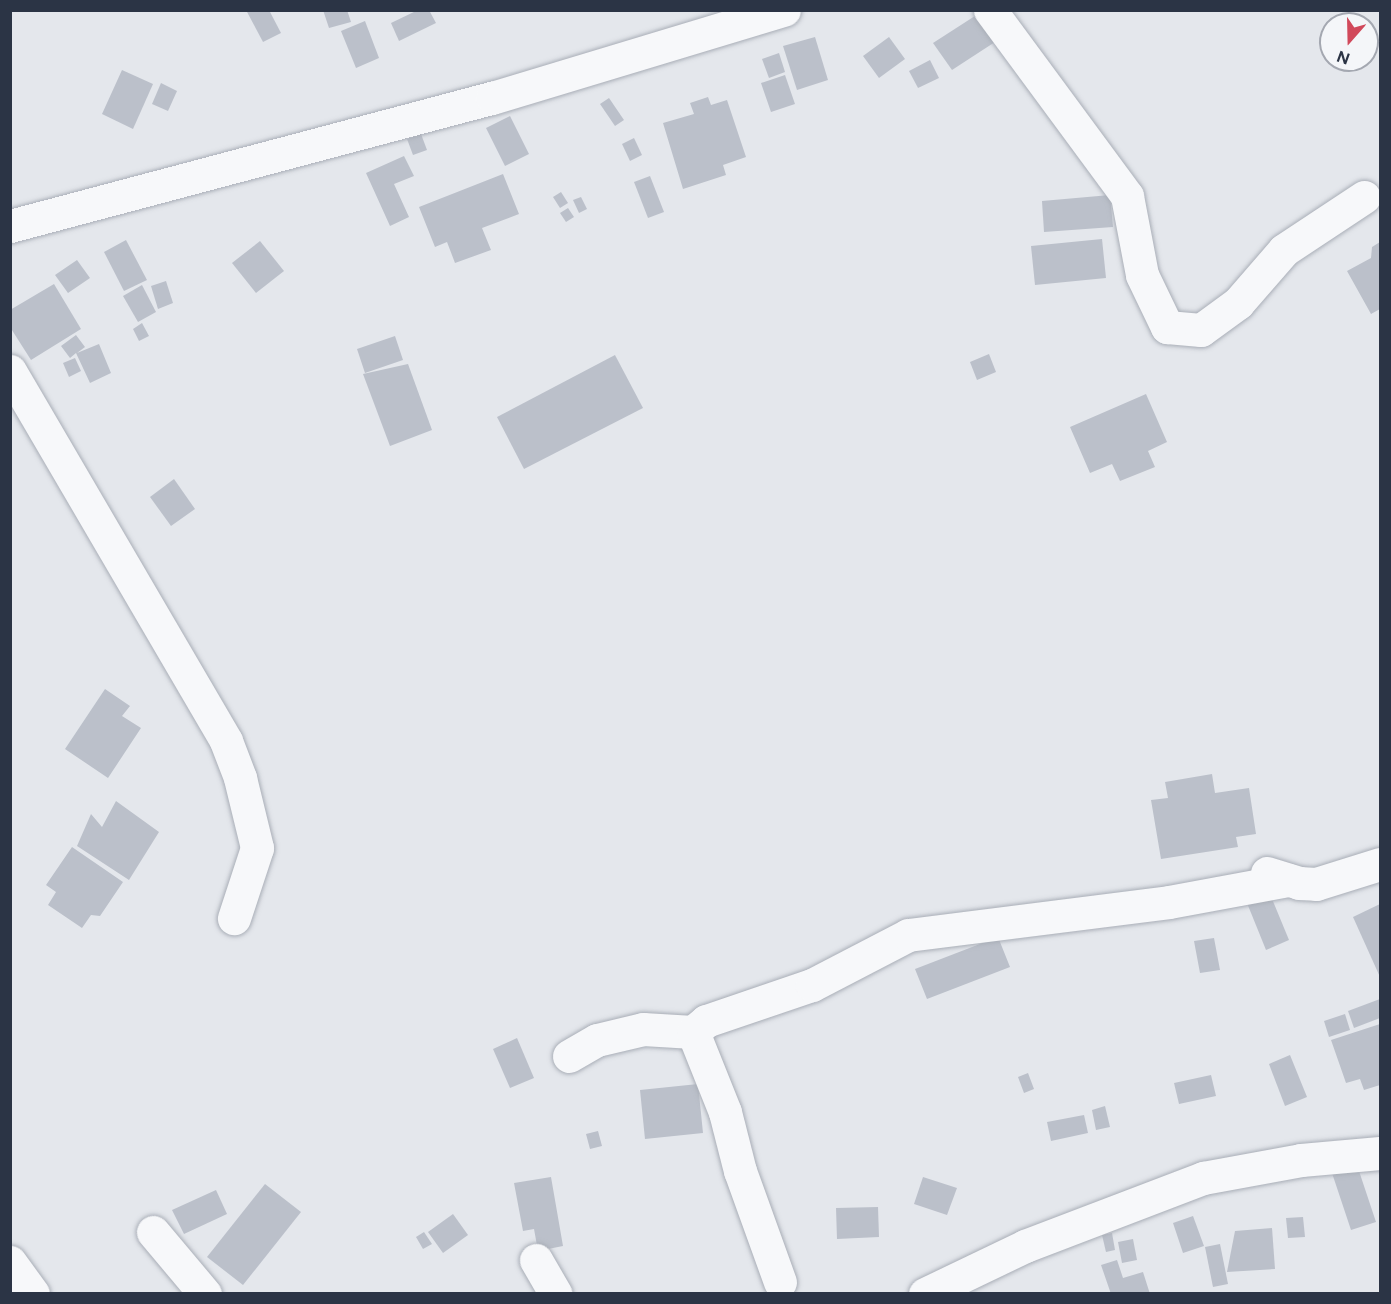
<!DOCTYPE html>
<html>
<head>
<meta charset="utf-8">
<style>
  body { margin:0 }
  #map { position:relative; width:1391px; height:1304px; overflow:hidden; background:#e4e7ec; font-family:Figtree,sans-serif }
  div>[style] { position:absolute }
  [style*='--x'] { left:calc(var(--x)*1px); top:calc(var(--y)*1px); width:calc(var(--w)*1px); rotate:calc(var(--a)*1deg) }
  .building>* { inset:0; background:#bbc0ca }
  .roads { filter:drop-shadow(0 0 2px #a9aeb7) drop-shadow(0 0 2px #a9aeb7) }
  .minor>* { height:33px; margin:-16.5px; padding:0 16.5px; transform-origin:16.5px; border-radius:16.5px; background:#f7f8fa }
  span { translate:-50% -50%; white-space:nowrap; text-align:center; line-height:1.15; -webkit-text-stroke:4.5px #f4f6f9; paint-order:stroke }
  .frame { position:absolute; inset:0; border:12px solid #2b3445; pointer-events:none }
  .north { position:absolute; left:1319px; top:12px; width:60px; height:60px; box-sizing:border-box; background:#f4f6f9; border:2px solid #a4a8b1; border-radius:50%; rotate:200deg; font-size:16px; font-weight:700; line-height:24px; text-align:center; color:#2b3445 }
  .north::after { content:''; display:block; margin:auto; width:21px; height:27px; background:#d1495b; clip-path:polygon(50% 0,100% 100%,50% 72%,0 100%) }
</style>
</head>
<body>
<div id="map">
  <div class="building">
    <div style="clip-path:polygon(246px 10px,269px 10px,281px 33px,263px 42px)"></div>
    <div style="clip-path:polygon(323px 10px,347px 10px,351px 22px,329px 28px)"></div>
    <div style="clip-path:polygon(418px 10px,429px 10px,436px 23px,399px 41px,391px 23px)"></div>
    <div style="clip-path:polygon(978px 14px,995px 42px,952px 70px,933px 43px)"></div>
    <div style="clip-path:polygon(365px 21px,379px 58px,356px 68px,341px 31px)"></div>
    <div style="clip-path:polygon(815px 37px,828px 80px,797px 90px,783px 46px)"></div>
    <div style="clip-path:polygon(889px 37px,905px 59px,879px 78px,863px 56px)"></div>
    <div style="clip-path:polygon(779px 53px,785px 72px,769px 78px,762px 59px)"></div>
    <div style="clip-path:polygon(930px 60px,939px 78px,918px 88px,909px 71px)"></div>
    <div style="clip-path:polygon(122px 70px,153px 84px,133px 129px,102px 114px)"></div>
    <div style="clip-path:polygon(785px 75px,795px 104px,771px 112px,761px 83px)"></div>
    <div style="clip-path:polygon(161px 83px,177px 91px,168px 111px,152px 104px)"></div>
    <div style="clip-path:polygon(708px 97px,711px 105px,727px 100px,746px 157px,723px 165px,726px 175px,683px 189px,663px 123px,694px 114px,690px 103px)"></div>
    <div style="clip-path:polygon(609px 98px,624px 120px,615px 126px,600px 104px)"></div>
    <div style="clip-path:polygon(510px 116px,529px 154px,505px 166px,486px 128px)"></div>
    <div style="clip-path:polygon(421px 134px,427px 150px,413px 155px,407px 139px)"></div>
    <div style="clip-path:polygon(634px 138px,642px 155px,630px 161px,622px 144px)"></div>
    <div style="clip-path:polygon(404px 156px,414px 176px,394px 184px,409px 217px,390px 226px,366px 173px)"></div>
    <div style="clip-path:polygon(503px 174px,519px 214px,482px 228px,491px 250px,455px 263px,447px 242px,435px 247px,419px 207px)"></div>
    <div style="clip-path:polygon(650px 176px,664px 212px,648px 218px,634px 182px)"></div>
    <div style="clip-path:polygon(561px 192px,568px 203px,560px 208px,553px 197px)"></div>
    <div style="clip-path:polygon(1110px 195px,1113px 227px,1044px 232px,1042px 201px)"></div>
    <div style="clip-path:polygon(581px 197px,587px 209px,579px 213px,573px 200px)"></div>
    <div style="clip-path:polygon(568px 208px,574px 217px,566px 222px,560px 213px)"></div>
    <div style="clip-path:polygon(1102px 239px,1106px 278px,1035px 285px,1031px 246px)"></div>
    <div style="clip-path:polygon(126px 240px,147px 280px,124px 291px,104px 252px)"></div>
    <div style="clip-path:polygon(260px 241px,284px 271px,256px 293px,232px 263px)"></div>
    <div style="clip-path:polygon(1380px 242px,1380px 309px,1371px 314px,1347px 271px,1371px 258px,1372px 247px)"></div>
    <div style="clip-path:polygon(77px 260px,90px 278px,68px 293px,55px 275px)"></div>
    <div style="clip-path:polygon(166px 281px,173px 303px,158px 309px,151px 286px)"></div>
    <div style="clip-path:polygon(54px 284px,81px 329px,31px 360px,10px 327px,10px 310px)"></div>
    <div style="clip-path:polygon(142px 285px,156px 312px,138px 322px,123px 296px)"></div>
    <div style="clip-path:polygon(142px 323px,149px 336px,139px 341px,133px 329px)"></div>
    <div style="clip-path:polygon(76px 335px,85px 347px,77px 353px,99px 344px,111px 373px,90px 383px,76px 353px,70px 358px,61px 346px)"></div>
    <div style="clip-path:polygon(395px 336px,403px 360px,365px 373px,357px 349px)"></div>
    <div style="clip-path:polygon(989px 354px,996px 372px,977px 380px,970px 362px)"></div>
    <div style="clip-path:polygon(615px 355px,643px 408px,524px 469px,497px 417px)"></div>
    <div style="clip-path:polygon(75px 358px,81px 371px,69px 377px,63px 363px)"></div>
    <div style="clip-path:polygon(408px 364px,432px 430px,390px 446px,363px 374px)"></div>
    <div style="clip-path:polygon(1146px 394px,1167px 442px,1148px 451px,1155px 467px,1120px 481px,1112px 464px,1090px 473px,1070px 427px)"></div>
    <div style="clip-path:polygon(174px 479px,195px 509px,171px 526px,150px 497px)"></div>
    <div style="clip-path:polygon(105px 689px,130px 706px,122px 716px,141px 728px,108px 778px,65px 749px)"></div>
    <div style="clip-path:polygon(1212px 774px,1215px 793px,1249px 788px,1256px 834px,1236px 837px,1238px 847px,1161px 859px,1151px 800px,1168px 798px,1165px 782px)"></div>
    <div style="clip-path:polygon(116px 801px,159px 832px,129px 880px,77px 846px,91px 814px,102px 827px)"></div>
    <div style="clip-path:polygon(72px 847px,123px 882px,100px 916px,91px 915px,82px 928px,48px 905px,56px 892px,46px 885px)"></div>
    <div style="clip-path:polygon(1270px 894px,1289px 940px,1266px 950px,1247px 903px)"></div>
    <div style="clip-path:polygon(1380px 904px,1380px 977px,1353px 917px)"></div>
    <div style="clip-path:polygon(998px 937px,1010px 967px,927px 999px,915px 969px)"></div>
    <div style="clip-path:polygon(1214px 938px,1220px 970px,1200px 973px,1194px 941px)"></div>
    <div style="clip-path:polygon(1380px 999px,1380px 1018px,1354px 1028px,1348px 1011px)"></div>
    <div style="clip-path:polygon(1345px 1014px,1350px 1030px,1329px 1037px,1324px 1021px)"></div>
    <div style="clip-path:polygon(1380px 1024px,1380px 1085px,1364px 1090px,1360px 1079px,1346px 1083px,1331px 1040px)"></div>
    <div style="clip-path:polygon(517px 1038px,534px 1078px,510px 1088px,493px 1049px)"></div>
    <div style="clip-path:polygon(1290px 1055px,1307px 1097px,1285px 1106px,1269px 1064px)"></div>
    <div style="clip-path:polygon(1028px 1073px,1034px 1089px,1024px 1093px,1018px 1077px)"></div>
    <div style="clip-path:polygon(1211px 1075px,1216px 1096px,1179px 1104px,1174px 1083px)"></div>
    <div style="clip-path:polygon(698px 1084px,703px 1133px,645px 1139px,640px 1090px)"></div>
    <div style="clip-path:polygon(1105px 1106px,1110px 1127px,1096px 1130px,1092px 1110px)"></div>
    <div style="clip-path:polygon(1084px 1115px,1088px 1133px,1051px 1141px,1047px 1122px)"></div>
    <div style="clip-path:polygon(598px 1131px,602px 1146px,590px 1149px,586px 1134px)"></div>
    <div style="clip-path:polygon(1357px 1165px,1376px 1222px,1351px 1230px,1332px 1173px)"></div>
    <div style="clip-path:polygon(551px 1177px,563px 1246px,538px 1251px,534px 1229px,523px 1231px,514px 1183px)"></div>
    <div style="clip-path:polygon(923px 1177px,957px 1188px,947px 1215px,914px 1204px)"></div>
    <div style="clip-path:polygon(265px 1184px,301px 1212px,243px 1285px,207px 1257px)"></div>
    <div style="clip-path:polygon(216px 1190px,227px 1214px,184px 1234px,172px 1210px)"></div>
    <div style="clip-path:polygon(878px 1207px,879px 1237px,837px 1239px,836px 1208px)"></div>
    <div style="clip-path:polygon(453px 1214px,468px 1235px,443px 1253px,428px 1232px)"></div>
    <div style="clip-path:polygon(1193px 1216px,1204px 1246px,1183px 1253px,1173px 1223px)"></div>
    <div style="clip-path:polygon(1303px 1217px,1305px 1237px,1288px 1238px,1286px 1218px)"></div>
    <div style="clip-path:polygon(1272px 1228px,1275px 1269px,1227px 1272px,1235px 1231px)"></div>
    <div style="clip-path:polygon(424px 1232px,432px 1244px,423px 1249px,416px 1237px)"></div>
    <div style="clip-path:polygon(1112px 1233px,1115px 1250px,1106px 1252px,1102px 1235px)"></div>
    <div style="clip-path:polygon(1133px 1239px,1137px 1260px,1122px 1263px,1118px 1242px)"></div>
    <div style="clip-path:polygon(1220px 1244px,1228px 1284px,1213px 1287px,1205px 1247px)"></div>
    <div style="clip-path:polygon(1117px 1260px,1123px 1278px,1143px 1272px,1150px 1294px,1111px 1294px,1101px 1265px)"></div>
  </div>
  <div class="roads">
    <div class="minor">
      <div style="--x:990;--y:10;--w:231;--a:53.6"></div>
      <div style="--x:1127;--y:196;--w:80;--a:79.2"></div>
      <div style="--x:1142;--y:275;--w:58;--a:64.3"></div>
      <div style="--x:1167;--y:327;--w:34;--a:5"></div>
      <div style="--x:1201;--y:330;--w:46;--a:-36.1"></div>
      <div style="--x:1238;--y:303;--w:70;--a:-49"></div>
      <div style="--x:1284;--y:250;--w:96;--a:-33.5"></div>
      <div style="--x:10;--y:226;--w:499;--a:-14.9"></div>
      <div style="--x:492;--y:98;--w:305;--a:-16.8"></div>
      <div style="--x:10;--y:371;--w:428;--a:59.7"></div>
      <div style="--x:226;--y:741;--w:40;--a:69"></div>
      <div style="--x:240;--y:778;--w:72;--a:76.3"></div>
      <div style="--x:257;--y:848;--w:74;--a:108.2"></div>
      <div style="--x:1267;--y:873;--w:34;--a:17"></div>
      <div style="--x:1299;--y:883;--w:17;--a:3"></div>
      <div style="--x:1316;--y:884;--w:67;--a:-17.4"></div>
      <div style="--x:569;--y:1056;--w:32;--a:-30"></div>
      <div style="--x:597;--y:1040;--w:47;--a:-13.4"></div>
      <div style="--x:643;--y:1029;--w:50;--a:3.4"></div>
      <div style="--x:153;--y:1232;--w:81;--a:50"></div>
      <div style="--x:536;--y:1260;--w:39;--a:60"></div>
      <div style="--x:10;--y:1262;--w:39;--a:54"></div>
      <div style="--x:780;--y:1282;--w:118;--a:-109.8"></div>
      <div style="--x:740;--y:1171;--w:61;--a:-104.3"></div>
      <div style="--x:725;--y:1112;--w:86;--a:-111.8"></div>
      <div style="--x:693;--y:1032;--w:17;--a:-40"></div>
      <div style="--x:706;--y:1021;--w:112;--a:-18.8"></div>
      <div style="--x:812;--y:985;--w:108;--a:-27.5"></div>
      <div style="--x:908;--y:935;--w:263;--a:-7.2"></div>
      <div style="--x:1169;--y:902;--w:121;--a:-10.5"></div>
      <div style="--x:925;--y:1294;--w:111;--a:-25.6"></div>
      <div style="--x:1025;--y:1246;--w:191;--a:-20.9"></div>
      <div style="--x:1203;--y:1178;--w:100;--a:-10.4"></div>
      <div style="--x:1301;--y:1160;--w:79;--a:-5.1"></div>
    </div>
  </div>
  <div class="frame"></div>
  <div class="north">N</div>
</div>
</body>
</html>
